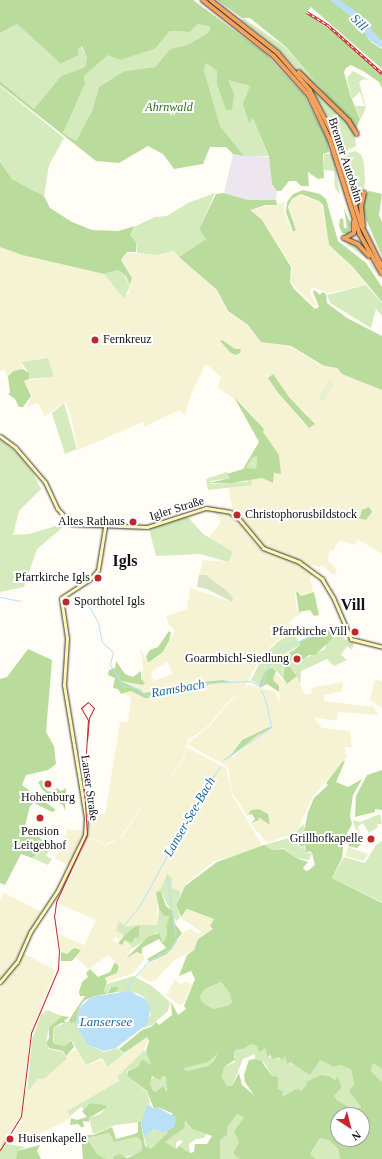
<!DOCTYPE html>
<html>
<head>
<meta charset="utf-8">
<style>
  body { margin:0 }
  #map { position:relative; width:382px; height:1159px; overflow:hidden; background:#fffdf5; font-family:"Times New Roman",serif }
  div>[style] { position:absolute }
  [style*='--x'] { left:calc(var(--x)*1px); top:calc(var(--y)*1px); width:calc(var(--w)*1px); rotate:calc(var(--a)*1deg) }
  .industrial>* { inset:0; background:#eee6ef }
  .farmland>* { inset:0; background:#f6f3d4 }
  .green>* { inset:0; background:#d5ebbd }
  .round { border-radius:50% }
  .forest>* { inset:0; background:#b9dc9c }
  .cemetery>* { inset:0; background:#d9e3c4 }
  .pitch>* { inset:0; background:#e6f2cf }
  .water>* { inset:0; background:#b9e0f7 }
  .stream>* { height:1px; margin:-0.5px; padding:0 0.5px; transform-origin:0.5px; border-radius:0.5px; background:#b9e0f7 }
  .roads { filter:drop-shadow(0 0 1px #333) drop-shadow(0 0 1px #333) }
  .secondary>* { height:3px; margin:-1.5px; padding:0 1.5px; transform-origin:1.5px; border-radius:1.5px; background:#fff6b0 }
  .motorway>* { height:3.5px; margin:-1.75px; padding:0 1.75px; transform-origin:1.75px; border-radius:1.75px; background:#f5a25d }
  .tram>* { height:1px; margin:-0.5px; padding:0 0.5px; transform-origin:0.5px; border-radius:0.5px; background:#c4262e }
  .rail>* { height:2.5px; margin-top:-1.25px; transform-origin:0; background:repeating-linear-gradient(90deg,#fff 0 3px,#c4262e 0 6px); box-sizing:border-box; border-block:1px solid #c4262e }
  .dots>* { width:11px; height:11px; translate:-50% -50%; box-sizing:border-box; border:2px solid #fff; border-radius:50% }
  span { translate:-50% -50%; white-space:nowrap; text-align:center; line-height:1.15; -webkit-text-stroke:4px #fff; paint-order:stroke }
  .park-label { font-size:12px; color:#2f6b1f; font-style:italic }
  .street-label { font-size:12px; color:#111 }
  .poi-label { font-size:12px; color:#111 }
  .left { translate:0 -50%; text-align:left }
  .right { translate:-100% -50%; text-align:right }
  .water-label { font-size:13px; color:#1768a6; font-style:italic }
  .district-label { font-size:16px; color:#111; font-weight:700 }
  .north { position:absolute; left:330px; top:1107px; width:40px; height:40px; box-sizing:border-box; background:#fff; border:1px solid #a0a0a0; border-radius:50%; rotate:144deg; font-size:11px; font-weight:700; line-height:16px; text-align:center; color:#111 }
  .north::after { content:''; display:block; margin:auto; width:14px; height:18px; background:#c4262e; clip-path:polygon(50% 0,100% 100%,50% 72%,0 100%) }
</style>
</head>
<body>
<div id="map">
  <div class="industrial">
    <div style="clip-path:polygon(233px 154px,269px 157px,272px 184px,277px 191px,276px 200px,248px 200px,224px 193px)"></div>
  </div>
  <div class="farmland">
    <div style="clip-path:polygon(301px 195px,319px 201px,322px 206px,329px 245px,352px 266px,366px 285px,328px 293px,312px 287px,310px 293px,317px 306px,313px 305px,294px 286px,291px 281px,292px 266px,262px 220px,251px 214px,249px 210px,285px 202px,284px 211px,292px 233px,296px 230px,289px 207px,292px 200px)"></div>
    <div style="clip-path:polygon(evenodd,0 247px,22px 255px,104px 274px,124px 299px,129px 292px,132px 278px,122px 260px,127px 253px,158px 255px,174px 251px,217px 291px,227px 311px,248px 326px,261px 342px,291px 347px,324px 367px,337px 368px,342px 374px,382px 390px,382px 554px,358px 539px,354px 545px,340px 540px,333px 551px,330px 550px,328px 561px,337px 569px,334px 576px,322px 565px,319px 567px,313px 565px,310px 566px,259px 544px,242px 519px,233px 512px,228px 487px,251px 485px,251px 478px,262px 478px,269px 481px,274px 473px,280px 474px,279px 455px,263px 432px,264px 429px,242px 404px,218px 388px,221px 377px,206px 364px,191px 394px,185px 415px,179px 410px,144px 427px,143px 422px,78px 450px,70px 412px,65px 402px,45px 416px,38px 403px,27px 407px,32px 396px,24px 381px,54px 377px,48px 358px,21px 362px,23px 369px,7px 376px,4px 369px,0 371px,0 247px,278px 381px,289px 397px,309px 416px,306px 426px,279px 394px,278px 381px)"></div>
    <div style="clip-path:polygon(evenodd,212px 509px,233px 515px,254px 542px,265px 550px,300px 563px,314px 573px,310px 578px,313px 592px,301px 595px,298px 591px,295px 592px,297px 610px,303px 612px,289px 622px,294px 631px,279px 639px,262px 655px,243px 690px,227px 703px,207px 727px,188px 740px,183px 758px,163px 788px,146px 800px,120px 838px,105px 844px,89px 837px,89px 817px,91px 814px,105px 814px,120px 722px,128px 722px,131px 698px,125px 693px,131px 691px,150px 698px,191px 691px,204px 684px,218px 684px,223px 680px,202px 682px,184px 689px,143px 693px,141px 690px,120px 681px,130px 683px,141px 679px,143px 666px,140px 650px,142px 650px,148px 664px,164px 652px,175px 631px,169px 625px,166px 616px,187px 609px,190px 588px,232px 602px,233px 598px,227px 591px,206px 575px,199px 575px,203px 560px,227px 562px,233px 553px,208px 538px,221px 522px,212px 509px,168px 661px,172px 674px,153px 681px,151px 672px,168px 661px)"></div>
    <div style="clip-path:polygon(evenodd,276px 673px,287px 684px,296px 677px,305px 694px,311px 694px,312px 688px,315px 687px,343px 682px,342px 691px,324px 695px,324px 701px,371px 707px,371px 704px,379px 715px,338px 712px,337px 721px,313px 717px,322px 728px,350px 731px,352px 747px,344px 747px,347px 757px,313px 796px,297px 832px,267px 843px,251px 824px,259px 820px,258px 817px,270px 825px,268px 814px,259px 809px,251px 810px,247px 816px,232px 792px,228px 767px,187px 744px,209px 727px,224px 708px,248px 685px,274px 691px,280px 702px,279px 686px,273px 680px,276px 673px,270px 726px,272px 729px,258px 735px,234px 756px,228px 759px,241px 740px,270px 726px)"></div>
    <div style="clip-path:polygon(375px 679px,382px 681px,382px 708px,370px 700px)"></div>
    <div style="clip-path:polygon(186px 747px,226px 768px,232px 795px,262px 845px,247px 852px,214px 861px,187px 883px,181px 892px,172px 888px,166px 878px,157px 905px,157px 925px,126px 927px,119px 922px,124px 938px,120px 940px,115px 937px,113px 941px,122px 945px,125px 940px,133px 948px,123px 960px,138px 952px,144px 955px,144px 960px,133px 973px,108px 982px,106px 978px,117px 973px,120px 966px,108px 955px,89px 969px,75px 957px,81px 950px,67px 954px,61px 952px,58px 934px,84px 945px,96px 920px,58px 903px,89px 838px,107px 845px,122px 837px,147px 799px,164px 787px,184px 758px)"></div>
    <div style="clip-path:polygon(68px 829px,84px 831px,69px 866px,55px 858px)"></div>
    <div style="clip-path:polygon(4px 893px,42px 912px,10px 970px,0 981px,0 900px)"></div>
    <div style="clip-path:polygon(187px 910px,214px 919px,210px 926px,213px 929px,198px 938px,194px 950px,173px 961px,156px 980px,150px 982px,138px 975px,150px 963px,167px 954px,185px 931px,190px 929px,197px 933px,201px 932px,181px 918px)"></div>
    <div style="clip-path:polygon(23px 953px,55px 970px,30px 1037px,24px 1091px,27px 1092px,38px 1079px,44px 1079px,67px 1059px,65px 1056px,77px 1049px,86px 1066px,101px 1060px,107px 1067px,146px 1037px,148px 1041px,144px 1050px,117px 1077px,119px 1081px,67px 1111px,71px 1118px,17px 1145px,13px 1141px,13px 1137px,22px 1121px,21px 1115px,0 1147px,0 983px,13px 970px)"></div>
    <div style="clip-path:polygon(175px 979px,179px 984px,187px 982px,192px 985px,182px 1005px,179px 1005px,166px 995px)"></div>
  </div>
  <div class="green">
    <div style="clip-path:polygon(243px 18px,285px 47px,320px 86px,354px 125px,356px 146px,342px 153px,325px 111px,304px 76px,278px 49px,242px 20px)"></div>
    <div style="clip-path:polygon(17px 24px,61px 64px,79px 55px,78px 49px,81px 46px,87px 58px,85px 67px,61px 76px,34px 109px,0 81px,0 33px)"></div>
    <div style="clip-path:polygon(198px 24px,212px 27px,208px 33px,187px 45px,170px 49px,155px 67px,124px 71px,99px 87px,92px 111px,76px 141px,63px 133px,85px 84px,84px 76px,108px 54px,120px 60px,155px 49px,170px 31px,190px 32px)"></div>
    <div style="clip-path:polygon(206px 63px,217px 71px,217px 84px,228px 80px,250px 86px,253px 117px,268px 156px,244px 156px,220px 126px,204px 70px)"></div>
    <div style="clip-path:polygon(353px 71px,371px 81px,364px 79px,359px 82px,366px 107px,361px 119px,355px 106px,365px 106px,361px 95px,360px 92px,352px 99px,347px 78px)"></div>
    <div style="clip-path:polygon(0 86px,64px 138px,49px 165px,44px 196px,12px 179px,0 162px)"></div>
    <div style="clip-path:polygon(356px 151px,361px 155px,364px 163px,365px 183px,360px 207px,357px 208px,343px 154px)"></div>
    <div style="clip-path:polygon(324px 154px,333px 154px,340px 194px,335px 188px,334px 171px,324px 170px)"></div>
    <div style="clip-path:polygon(215px 193px,199px 229px,206px 239px,179px 257px,174px 251px,157px 255px,137px 253px,136px 242px,130px 235px,136px 226px,155px 217px,167px 216px,188px 203px)"></div>
    <div style="clip-path:polygon(347px 241px,362px 249px,382px 282px,367px 259px,347px 244px)"></div>
    <div style="clip-path:polygon(118px 270px,125px 276px,130px 286px,124px 299px,104px 274px)"></div>
    <div style="clip-path:polygon(366px 285px,382px 303px,382px 316px,376px 309px,371px 328px,330px 303px,327px 295px)"></div>
    <div style="clip-path:polygon(48px 358px,54px 377px,29px 379px,29px 373px,21px 362px)"></div>
    <div style="clip-path:polygon(64px 403px,77px 449px,65px 454px,52px 413px)"></div>
    <div style="clip-path:polygon(0 439px,20px 456px,33px 473px,41px 489px,19px 511px,13px 535px,29px 534px,62px 524px,63px 527px,37px 549px,24px 587px,0 592px)"></div>
    <div style="clip-path:polygon(257px 456px,256px 469px,245px 469px,252px 458px)"></div>
    <div style="clip-path:polygon(227px 472px,230px 478px,210px 481px,211px 484px,247px 482px,251px 478px,252px 485px,208px 490px,206px 479px)"></div>
    <div style="clip-path:polygon(186px 515px,203px 534px,233px 552px,228px 562px,200px 554px,156px 556px,149px 529px)"></div>
    <div style="clip-path:polygon(334px 628px,346px 640px,349px 639px,354px 644px,352px 650px,347px 646px,341px 655px,347px 660px,334px 666px,327px 659px,301px 671px,300px 685px,295px 672px,285px 666px,283px 678px,272px 666px,265px 671px,259px 685px,251px 680px,263px 656px,280px 640px,294px 633px,300px 645px,285px 654px,284px 657px,295px 657px,299px 661px,325px 649px,326px 644px,333px 637px,329px 630px)"></div>
    <div style="clip-path:polygon(380px 814px,382px 824px,377px 824px,378px 827px,369px 833px,363px 823px,357px 827px,361px 834px,355px 828px,353px 820px,360px 822px)"></div>
    <div style="clip-path:polygon(303px 824px,306px 833px,304px 838px,309px 841px,298px 844px,301px 848px,304px 846px,306px 853px,312px 853px,309px 860px,296px 858px,284px 848px,273px 850px,264px 845px,292px 837px)"></div>
    <div style="clip-path:polygon(42px 840px,51px 847px,46px 856px,52px 859px,48px 865px,32px 858px,37px 855px,33px 848px)"></div>
    <div style="clip-path:polygon(382px 841px,382px 902px,332px 878px,344px 857px,365px 863px,376px 845px)"></div>
    <div style="clip-path:polygon(167px 874px,172px 878px,172px 888px,181px 892px,176px 905px,180px 918px,176px 921px,161px 892px,156px 892px,162px 887px)"></div>
    <div style="clip-path:polygon(159px 909px,164px 916px,169px 916px,166px 927px,167px 934px,163px 941px,157px 932px,133px 948px,125px 940px,134px 938px,139px 925px,130px 930px,124px 938px,122px 934px,116px 931px,119px 921px,126px 927px,139px 925px,157px 925px)"></div>
    <div style="clip-path:polygon(133px 976px,152px 986px,170px 1002px,168px 1011px,152px 1025px,143px 1028px,151px 1015px,145px 998px,137px 993px,116px 992px,119px 988px,116px 986px,110px 987px,107px 994px,104px 991px,107px 984px)"></div>
    <div style="clip-path:polygon(221px 982px,229px 992px,232px 1002px,229px 1005px,214px 1009px,202px 1002px,200px 996px,205px 989px)"></div>
    <div style="clip-path:polygon(47px 1010px,62px 1016px,49px 1027px,46px 1043px,49px 1049px,63px 1052px,67px 1059px,44px 1079px,38px 1079px,27px 1092px,32px 1039px,41px 1015px)"></div>
    <div style="clip-path:polygon(69px 1021px,71px 1024px,73px 1022px,76px 1024px,88px 1045px,104px 1052px,117px 1048px,124px 1054px,107px 1067px,102px 1058px,86px 1065px,71px 1039px,65px 1046px,54px 1044px,53px 1028px)"></div>
    <div style="clip-path:polygon(251px 1044px,265px 1048px,269px 1057px,277px 1057px,280px 1060px,285px 1056px,292px 1064px,310px 1072px,320px 1060px,334px 1067px,339px 1065px,351px 1069px,356px 1098px,361px 1107px,353px 1111px,337px 1100px,334px 1096px,342px 1086px,338px 1078px,335px 1080px,320px 1075px,306px 1082px,308px 1085px,300px 1091px,294px 1090px,282px 1097px,281px 1092px,265px 1064px,255px 1059px,255px 1054px,243px 1059px,232px 1086px,227px 1086px,222px 1077px,224px 1067px,235px 1062px,235px 1050px,243px 1049px)"></div>
    <div style="clip-path:polygon(144px 1050px,148px 1054px,151px 1065px,142px 1059px,138px 1067px,127px 1071px,127px 1076px,147px 1092px,150px 1102px,141px 1122px,115px 1125px,93px 1134px,89px 1118px,100px 1114px,106px 1108px,106px 1105px,90px 1103px,84px 1109px,81px 1107px,70px 1116px,67px 1111px,119px 1081px,117px 1077px)"></div>
    <div style="clip-path:polygon(217px 1053px,214px 1061px,208px 1066px,187px 1071px,184px 1067px,208px 1062px)"></div>
    <div style="clip-path:polygon(373px 1063px,382px 1069px,382px 1082px,371px 1071px)"></div>
    <div class="round" style="left:150px;top:1075px;width:18px;height:18px"></div>
    <div style="clip-path:polygon(236px 1114px,244px 1118px,239px 1142px,240px 1159px,220px 1159px,220px 1140px,227px 1135px,228px 1126px)"></div>
    <div style="clip-path:polygon(184px 1121px,192px 1129px,206px 1134px,204px 1138px,196px 1139px,189px 1144px,190px 1153px,179px 1146px,183px 1141px,179px 1140px,176px 1143px,176px 1149px,165px 1142px,166px 1137px)"></div>
    <div style="clip-path:polygon(154px 1129px,167px 1133px,151px 1149px,147px 1149px,144px 1137px)"></div>
    <div style="clip-path:polygon(109px 1133px,114px 1142px,137px 1137px,141px 1141px,142px 1150px,134px 1155px,114px 1159px,106px 1159px,97px 1155px,85px 1138px)"></div>
    <div style="clip-path:polygon(7px 1134px,12px 1139px,12px 1145px,26px 1147px,17px 1151px,16px 1159px,0 1159px,0 1148px)"></div>
    <div style="clip-path:polygon(320px 1138px,329px 1140px,338px 1149px,340px 1159px,316px 1159px,310px 1154px)"></div>
  </div>
  <div class="forest">
    <div style="clip-path:polygon(evenodd,0 0,193px 0,265px 53px,304px 95px,327px 140px,329px 152px,323px 154px,324px 178px,318px 179px,308px 172px,309px 186px,301px 186px,296px 181px,289px 181px,281px 191px,277px 191px,272px 184px,269px 157px,253px 118px,249px 123px,243px 104px,250px 86px,228px 80px,234px 94px,232px 110px,226px 110px,217px 84px,217px 71px,206px 63px,204px 70px,220px 126px,244px 156px,233px 154px,226px 147px,210px 147px,203px 164px,174px 169px,163px 154px,148px 146px,119px 163px,96px 161px,0 85px,0 81px,34px 109px,61px 76px,85px 67px,87px 58px,82px 46px,78px 49px,79px 55px,61px 64px,17px 24px,0 33px,0 0,198px 24px,211px 27px,208px 33px,187px 45px,170px 49px,155px 67px,124px 71px,99px 87px,92px 111px,76px 141px,63px 133px,85px 84px,84px 76px,108px 55px,120px 60px,155px 49px,170px 31px,190px 32px,198px 24px)"></div>
    <div style="clip-path:polygon(217px 0,331px 0,349px 14px,361px 27px,371px 42px,382px 49px,382px 69px,311px 7px,306px 13px,331px 30px,382px 74px,382px 88px,379px 82px,363px 71px,351px 65px,346px 68px,344px 72px,351px 97px,360px 119px,356px 129px,286px 47px,250px 18px,242px 18px)"></div>
    <div style="clip-path:polygon(339px 0,382px 0,382px 41px,373px 36px)"></div>
    <div style="clip-path:polygon(0 162px,12px 179px,44px 196px,50px 208px,72px 222px,92px 230px,118px 231px,135px 226px,130px 235px,136px 242px,136px 252px,127px 252px,121px 260px,132px 278px,130px 285px,126px 276px,118px 270px,104px 274px,22px 255px,0 247px)"></div>
    <div style="clip-path:polygon(303px 190px,320px 194px,326px 199px,338px 241px,366px 263px,382px 287px,382px 302px,352px 266px,329px 245px,323px 205px,319px 201px,301px 194px,292px 199px,288px 207px,296px 230px,293px 232px,286px 212px,287px 202px,293px 194px)"></div>
    <div style="clip-path:polygon(369px 191px,382px 194px,379px 215px,382px 222px,382px 256px,362px 210px,364px 195px)"></div>
    <div style="clip-path:polygon(224px 193px,248px 200px,276px 200px,277px 205px,266px 205px,250px 210px,262px 220px,291px 267px,290px 282px,294px 289px,315px 309px,319px 307px,313px 292px,314px 290px,320px 295px,322px 292px,326px 294px,327px 303px,347px 318px,382px 336px,382px 390px,342px 374px,337px 368px,324px 366px,291px 346px,261px 342px,248px 325px,228px 311px,217px 290px,179px 257px,206px 239px,199px 229px,216px 194px)"></div>
    <div style="clip-path:polygon(344px 209px,351px 224px,349px 234px,342px 233px,339px 226px,340px 219px,343px 218px,344px 228px,347px 228px)"></div>
    <div style="clip-path:polygon(222px 340px,235px 349px,241px 349px,240px 353px,235px 355px,230px 352px,220px 341px)"></div>
    <div style="clip-path:polygon(23px 369px,29px 373px,29px 379px,24px 381px,31px 396px,23px 407px,19px 407px,15px 399px,8px 394px,10px 393px,8px 376px,14px 371px)"></div>
    <div style="clip-path:polygon(273px 374px,289px 397px,315px 424px,309px 428px,279px 394px,268px 378px)"></div>
    <div style="clip-path:polygon(evenodd,234px 397px,264px 429px,263px 432px,279px 455px,281px 474px,274px 473px,273px 483px,262px 478px,232px 483px,209px 483px,230px 478px,227px 474px,243px 469px,259px 442px,234px 397px,257px 456px,256px 469px,246px 468px,252px 458px,257px 456px)"></div>
    <div style="clip-path:polygon(369px 507px,372px 512px,366px 520px,350px 516px,350px 513px,360px 517px,362px 510px)"></div>
    <div style="clip-path:polygon(296px 592px,298px 592px,301px 596px,314px 592px,319px 615px,314px 616px,310px 610px,299px 612px)"></div>
    <div style="clip-path:polygon(329px 630px,333px 638px,315px 655px,309px 655px,299px 662px,295px 657px,288px 661px,284px 657px,279px 658px,294px 650px,300px 645px,299px 642px,315px 633px)"></div>
    <div style="clip-path:polygon(169px 631px,171px 633px,169px 641px,163px 652px,148px 663px,146px 656px,150px 650px,158px 647px)"></div>
    <div style="clip-path:polygon(28px 649px,52px 660px,46px 732px,54px 746px,56px 764px,48px 770px,26px 775px,22px 785px,56px 810px,52px 812px,34px 803px,30px 806px,23px 834px,26px 837px,37px 835px,42px 840px,33px 848px,36px 855px,32px 858px,21px 854px,5px 885px,0 883px,0 679px,7px 677px)"></div>
    <div style="clip-path:polygon(116px 661px,125px 674px,133px 677px,141px 671px,141px 679px,145px 683px,143px 685px,120px 681px,141px 690px,143px 693px,184px 689px,202px 682px,223px 680px,230px 682px,204px 684px,191px 691px,165px 697px,145px 698px,131px 691px,121px 694px,118px 689px,113px 688px,115px 678px,108px 675px,109px 670px,115px 668px)"></div>
    <div style="clip-path:polygon(285px 666px,290px 667px,297px 676px,287px 684px,283px 678px)"></div>
    <div style="clip-path:polygon(272px 667px,276px 671px,273px 680px,279px 686px,279px 692px,267px 684px,260px 688px,259px 685px,265px 671px)"></div>
    <div style="clip-path:polygon(269px 727px,272px 728px,258px 735px,228px 759px,242px 740px)"></div>
    <div style="clip-path:polygon(evenodd,343px 761px,345px 761px,336px 782px,348px 787px,362px 779px,353px 795px,350px 816px,352px 824px,344px 839px,342px 858px,332px 878px,382px 903px,382px 1069px,373px 1063px,371px 1071px,382px 1082px,382px 1159px,340px 1159px,338px 1149px,329px 1140px,320px 1138px,310px 1154px,316px 1159px,240px 1159px,233px 1154px,239px 1142px,234px 1131px,244px 1118px,237px 1114px,228px 1126px,227px 1135px,220px 1140px,220px 1159px,114px 1159px,113px 1157px,119px 1154px,127px 1158px,134px 1155px,142px 1150px,141px 1141px,137px 1137px,114px 1142px,109px 1133px,86px 1138px,97px 1154px,106px 1159px,83px 1159px,81px 1135px,93px 1135px,112px 1127px,116px 1139px,135px 1134px,138px 1132px,138px 1122px,141px 1122px,145px 1146px,151px 1149px,167px 1133px,166px 1131px,174px 1127px,172px 1113px,157px 1107px,154px 1109px,147px 1091px,127px 1076px,128px 1071px,138px 1067px,142px 1059px,151px 1065px,146px 1051px,149px 1041px,147px 1037px,124px 1053px,119px 1049px,142px 1030px,151px 1027px,156px 1022px,159px 1025px,172px 1015px,171px 1002px,178px 1015px,186px 1009px,184px 1006px,195px 979px,191px 971px,179px 976px,187px 955px,194px 950px,198px 939px,213px 929px,210px 926px,214px 919px,187px 909px,181px 917px,176px 905px,185px 886px,217px 862px,264px 845px,273px 850px,284px 849px,296px 858px,308px 862px,303px 868px,306px 871px,309px 870px,315px 865px,312px 853px,309px 851px,306px 853px,305px 845px,301px 847px,299px 844px,303px 842px,305px 844px,312px 837px,304px 831px,308px 812px,314px 798px,328px 785px,326px 783px,343px 761px,221px 982px,229px 992px,232px 1002px,229px 1005px,214px 1009px,202px 1002px,200px 996px,205px 989px,221px 982px,343px 761px,251px 1044px,257px 1046px,259px 1052px,265px 1048px,268px 1057px,270px 1055px,273px 1059px,277px 1057px,283px 1060px,285px 1056px,287px 1064px,290px 1062px,310px 1075px,320px 1060px,334px 1067px,339px 1065px,351px 1069px,354px 1085px,349px 1091px,361px 1107px,353px 1110px,337px 1100px,334px 1096px,342px 1087px,338px 1077px,335px 1080px,328px 1076px,320px 1075px,306px 1082px,307px 1085px,300px 1091px,299px 1089px,294px 1090px,282px 1097px,283px 1092px,278px 1088px,278px 1077px,272px 1076px,261px 1061px,255px 1059px,249px 1060px,244px 1075px,245px 1082px,254px 1095px,242px 1085px,239px 1073px,232px 1086px,227px 1086px,222px 1077px,224px 1067px,236px 1059px,234px 1058px,235px 1050px,243px 1049px,251px 1044px,343px 761px,217px 1054px,214px 1061px,208px 1066px,187px 1071px,184px 1068px,208px 1062px,217px 1054px,343px 761px,152px 1076px,160px 1080px,162px 1076px,166px 1077px,167px 1091px,163px 1086px,156px 1092px,153px 1091px,150px 1084px,152px 1076px,343px 761px,338px 1115px,362px 1115px,362px 1139px,338px 1139px,338px 1115px,343px 761px,185px 1121px,192px 1129px,212px 1136px,207px 1144px,195px 1144px,194px 1152px,190px 1153px,179px 1146px,176px 1149px,165px 1142px,184px 1128px,185px 1121px)"></div>
    <div style="clip-path:polygon(382px 770px,382px 810px,375px 809px,375px 812px,355px 817px,356px 796px,367px 775px)"></div>
    <div style="clip-path:polygon(42px 780px,47px 791px,53px 792px,57px 788px,61px 791px,66px 788px,65px 811px,63px 805px,60px 804px,60px 795px,46px 793px,42px 789px,38px 782px)"></div>
    <div style="clip-path:polygon(259px 809px,268px 814px,270px 825px,258px 817px,259px 820px,251px 823px,255px 819px,252px 814px,248px 815px,251px 810px)"></div>
    <div style="clip-path:polygon(355px 832px,365px 840px,357px 848px,348px 846px)"></div>
    <div style="clip-path:polygon(156px 892px,161px 892px,166px 906px,173px 912px,175px 924px,182px 933px,167px 954px,150px 962px,147px 959px,166px 948px,159px 939px,142px 948px,142px 954px,137px 952px,125px 959px,149px 936px,159px 933px,163px 942px,167px 934px,166px 927px,169px 916px,164px 916px,159px 909px)"></div>
    <div style="clip-path:polygon(139px 925px,139px 937px,134px 938px,132px 943px,125px 940px,122px 945px,118px 943px,130px 930px)"></div>
    <div style="clip-path:polygon(74px 948px,81px 950px,72px 961px,61px 961px,61px 952px,67px 954px)"></div>
    <div style="clip-path:polygon(115px 962px,119px 966px,117px 973px,105px 978px,107px 982px,104px 991px,107px 994px,111px 987px,116px 986px,119px 988px,116px 992px,91px 997px,84px 1001px,79px 1008px,76px 1024px,73px 1022px,71px 1024px,69px 1020px,85px 996px,80px 996px,79px 992px,82px 982px,88px 977px,86px 973px,90px 969px,98px 977px,110px 972px)"></div>
    <div style="clip-path:polygon(62px 1016px,69px 1017px,64px 1021px,66px 1023px,61px 1023px,53px 1028px,53px 1040px,54px 1044px,65px 1046px,71px 1040px,74px 1047px,66px 1056px,63px 1051px,49px 1048px,46px 1043px,49px 1038px,49px 1027px)"></div>
    <div style="clip-path:polygon(90px 1103px,106px 1105px,106px 1108px,89px 1118px,89px 1122px,83px 1121px,84px 1127px,81px 1127px,78px 1124px,70px 1125px,71px 1118px,77px 1120px,87px 1117px,82px 1111px)"></div>
    <div style="clip-path:polygon(40px 1145px,37px 1151px,41px 1159px,16px 1159px,17px 1151px)"></div>
  </div>
  <div class="cemetery">
    <div style="clip-path:polygon(199px 575px,206px 575px,227px 591px,233px 598px,232px 602px,207px 589px,197px 587px)"></div>
  </div>
  <div class="pitch">
    <div style="clip-path:polygon(329px 380px,334px 383px,324px 402px,318px 398px)"></div>
    <div style="clip-path:polygon(348px 847px,368px 854px,364px 861px,345px 856px)"></div>
  </div>
  <div class="water">
    <div style="clip-path:polygon(330px 0,340px 0,358px 13px,382px 42px,382px 48px,371px 41px,353px 18px)"></div>
    <div style="clip-path:polygon(129px 991px,145px 999px,150px 1007px,149px 1020px,145px 1026px,116px 1048px,104px 1051px,88px 1045px,76px 1025px,79px 1008px,91px 997px)"></div>
    <div style="clip-path:polygon(148px 1104px,154px 1109px,157px 1107px,177px 1118px,174px 1127px,165px 1133px,154px 1129px,144px 1137px,141px 1122px)"></div>
  </div>
  <div class="stream">
    <div style="--x:0;--y:597;--w:21;--a:11"></div>
    <div style="--x:87;--y:603;--w:22;--a:60"></div>
    <div style="--x:98;--y:622;--w:20;--a:79"></div>
    <div style="--x:102;--y:642;--w:15;--a:42"></div>
    <div style="--x:113;--y:652;--w:12;--a:104"></div>
    <div style="--x:110;--y:665;--w:12;--a:55"></div>
    <div style="--x:117;--y:675;--w:13;--a:63"></div>
    <div style="--x:123;--y:687;--w:9;--a:-6"></div>
    <div style="--x:132;--y:686;--w:19;--a:32"></div>
    <div style="--x:148;--y:696;--w:42;--a:-8.1"></div>
    <div style="--x:190;--y:690;--w:21;--a:-19"></div>
    <div style="--x:210;--y:683;--w:39;--a:-3"></div>
    <div style="--x:250;--y:681;--w:10;--a:29"></div>
    <div style="--x:259;--y:686;--w:5;--a:-37"></div>
    <div style="--x:263;--y:683;--w:12;--a:-76"></div>
    <div style="--x:266;--y:671;--w:27;--a:-59"></div>
    <div style="--x:280;--y:648;--w:53;--a:-20.8"></div>
    <div style="--x:330;--y:629;--w:13;--a:18"></div>
    <div style="--x:223;--y:760;--w:58;--a:-34.5"></div>
    <div style="--x:271;--y:727;--w:25;--a:-101"></div>
    <div style="--x:266;--y:702;--w:13;--a:-113"></div>
    <div style="--x:124;--y:925;--w:26;--a:-51"></div>
    <div style="--x:140;--y:905;--w:100;--a:-61.4"></div>
    <div style="--x:188;--y:817;--w:60;--a:-57.9"></div>
    <div style="--x:136;--y:975;--w:21;--a:-47"></div>
    <div style="--x:150;--y:960;--w:24;--a:-28"></div>
    <div style="--x:171;--y:949;--w:9;--a:-58"></div>
    <div style="--x:176;--y:941;--w:66;--a:-97.9"></div>
    <div style="--x:127;--y:991;--w:7;--a:-82"></div>
    <div style="--x:128;--y:984;--w:12;--a:-48"></div>
  </div>
  <div class="roads">
    <div class="secondary">
      <div style="--x:0;--y:436;--w:19;--a:36"></div>
      <div style="--x:15;--y:447;--w:46;--a:49.4"></div>
      <div style="--x:45;--y:482;--w:29;--a:65"></div>
      <div style="--x:57;--y:508;--w:21;--a:49"></div>
      <div style="--x:71;--y:524;--w:76;--a:2.3"></div>
      <div style="--x:147;--y:527;--w:62;--a:-17.9"></div>
      <div style="--x:206;--y:508;--w:24;--a:9"></div>
      <div style="--x:230;--y:512;--w:11;--a:38"></div>
      <div style="--x:239;--y:519;--w:38;--a:50"></div>
      <div style="--x:263;--y:548;--w:39;--a:21"></div>
      <div style="--x:299;--y:562;--w:29;--a:36"></div>
      <div style="--x:322;--y:579;--w:21;--a:59"></div>
      <div style="--x:333;--y:597;--w:46;--a:66.8"></div>
      <div style="--x:351;--y:639;--w:32;--a:14"></div>
      <div style="--x:0;--y:982;--w:26;--a:-50"></div>
      <div style="--x:17;--y:962;--w:34;--a:-66"></div>
      <div style="--x:31;--y:931;--w:49;--a:-56.6"></div>
      <div style="--x:58;--y:890;--w:61;--a:-63.9"></div>
      <div style="--x:85;--y:835;--w:17;--a:-87"></div>
      <div style="--x:86;--y:818;--w:135;--a:-99.4"></div>
      <div style="--x:64;--y:685;--w:47;--a:-86.3"></div>
      <div style="--x:67;--y:638;--w:40;--a:-98.5"></div>
      <div style="--x:61;--y:598;--w:33;--a:-33"></div>
      <div style="--x:89;--y:580;--w:13;--a:-48"></div>
      <div style="--x:98;--y:570;--w:44;--a:-80.8"></div>
    </div>
    <div class="motorway">
      <div style="--x:203;--y:0;--w:90;--a:38.3"></div>
      <div style="--x:274;--y:56;--w:52;--a:48.1"></div>
      <div style="--x:309;--y:95;--w:49;--a:64.5"></div>
      <div style="--x:330;--y:139;--w:100;--a:72.5"></div>
      <div style="--x:360;--y:234;--w:45;--a:60.6"></div>
      <div style="--x:211;--y:0;--w:85;--a:38.3"></div>
      <div style="--x:278;--y:53;--w:49;--a:49.1"></div>
      <div style="--x:310;--y:90;--w:47;--a:62.4"></div>
      <div style="--x:332;--y:132;--w:99;--a:72.3"></div>
      <div style="--x:362;--y:226;--w:45;--a:63.4"></div>
      <div style="--x:299;--y:72;--w:70;--a:44.4"></div>
      <div style="--x:349;--y:121;--w:15;--a:58"></div>
      <div style="--x:363;--y:226;--w:19;--a:-96"></div>
      <div style="--x:361;--y:207;--w:14;--a:-78"></div>
      <div style="--x:344;--y:238;--w:15;--a:23"></div>
      <div style="--x:358;--y:244;--w:16;--a:47"></div>
      <div style="--x:345;--y:238;--w:10;--a:-29"></div>
      <div style="--x:354;--y:233;--w:11;--a:-90"></div>
    </div>
  </div>
  <div class="tram">
    <div style="--x:0;--y:1150;--w:40;--a:-58"></div>
    <div style="--x:21;--y:1116;--w:84;--a:-83.1"></div>
    <div style="--x:31;--y:1033;--w:69;--a:-67.1"></div>
    <div style="--x:58;--y:969;--w:18;--a:-87"></div>
    <div style="--x:59;--y:951;--w:34;--a:-98"></div>
    <div style="--x:54;--y:917;--w:15;--a:-82"></div>
    <div style="--x:56;--y:902;--w:75;--a:-65.5"></div>
    <div style="--x:87;--y:834;--w:47;--a:-93.7"></div>
    <div style="--x:84;--y:787;--w:67;--a:-86.6"></div>
    <div style="--x:88;--y:720;--w:14;--a:-120"></div>
    <div style="--x:81;--y:708;--w:9;--a:-41"></div>
    <div style="--x:88;--y:702;--w:8;--a:45"></div>
    <div style="--x:94;--y:708;--w:11;--a:117"></div>
    <div style="--x:89;--y:718;--w:22;--a:95"></div>
  </div>
  <div class="rail">
    <div style="--x:307;--y:12;--w:26;--a:32"></div>
    <div style="--x:329;--y:26;--w:71;--a:41.6"></div>
  </div>
  <div class="dots">
    <div style="left:95px;top:340px;background:#c4262e"></div>
    <div style="left:237px;top:515px;background:#c4262e"></div>
    <div style="left:133px;top:522px;background:#c4262e"></div>
    <div style="left:98px;top:578px;background:#c4262e"></div>
    <div style="left:66px;top:602px;background:#c4262e"></div>
    <div style="left:355px;top:632px;background:#c4262e"></div>
    <div style="left:297px;top:659px;background:#c4262e"></div>
    <div style="left:48px;top:784px;background:#c4262e"></div>
    <div style="left:40px;top:818px;background:#c4262e"></div>
    <div style="left:371px;top:839px;background:#c4262e"></div>
    <div style="left:10px;top:1139px;background:#c4262e"></div>
  </div>
  <div class="park-label">
    <span style="left:169px;top:108px">Ahrnwald</span>
  </div>
  <div class="street-label">
    <span style="left:345px;top:160px;rotate:72deg">Brenner Autobahn</span>
    <span style="left:177px;top:509px;rotate:-17deg">Igler Straße</span>
    <span style="left:89px;top:788px;rotate:82deg">Lanser Straße</span>
  </div>
  <div class="poi-label">
    <span class="left" style="left:103px;top:340px">Fernkreuz</span>
    <span class="left" style="left:245px;top:515px">Christophorusbildstock</span>
    <span class="right" style="left:125px;top:522px">Altes Rathaus</span>
    <span class="right" style="left:90px;top:578px">Pfarrkirche Igls</span>
    <span class="left" style="left:74px;top:602px">Sporthotel Igls</span>
    <span class="right" style="left:347px;top:632px">Pfarrkirche Vill</span>
    <span class="right" style="left:289px;top:659px">Goarmbichl-Siedlung</span>
    <span style="left:48px;top:798px">Hohenburg</span>
    <span style="left:40px;top:839px">Pension<br>Leitgebhof</span>
    <span class="right" style="left:363px;top:839px">Grillhofkapelle</span>
    <span class="left" style="left:18px;top:1139px">Huisenkapelle</span>
  </div>
  <div class="water-label">
    <span style="left:359px;top:23px;rotate:45deg">Sill</span>
    <span style="left:178px;top:689px;rotate:-10deg">Ramsbach</span>
    <span style="left:190px;top:817px;rotate:-60deg">Lanser-See-Bach</span>
    <span style="left:106px;top:1022px">Lansersee</span>
  </div>
  <div class="district-label">
    <span style="left:125px;top:561px">Igls</span>
    <span style="left:353px;top:605px">Vill</span>
  </div>
  <div class="north">N</div>
</div>
</body>
</html>
